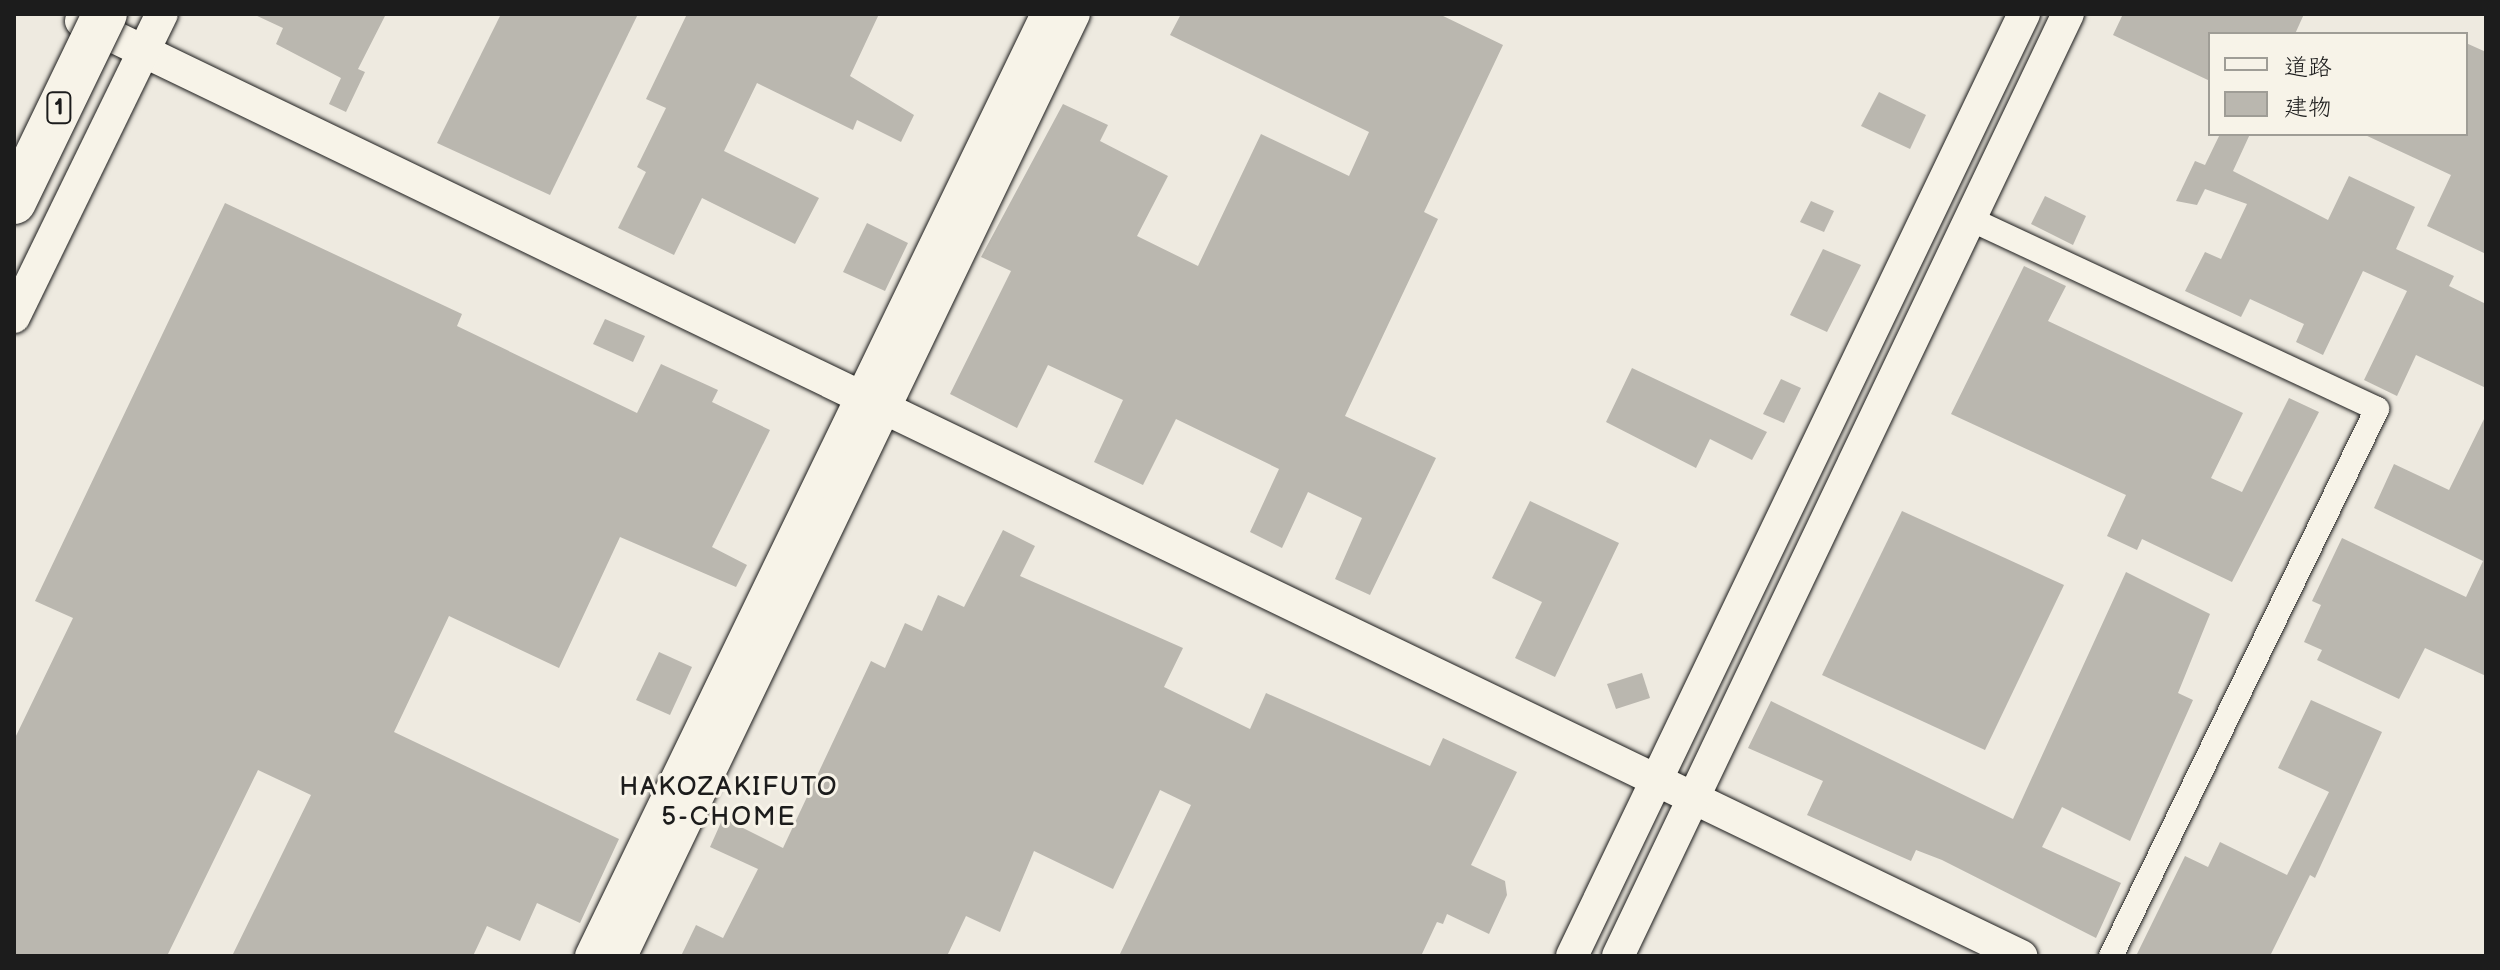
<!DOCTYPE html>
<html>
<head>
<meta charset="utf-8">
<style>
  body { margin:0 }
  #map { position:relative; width:2500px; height:970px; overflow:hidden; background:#eeeae0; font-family:"Balsamiq Sans","Klee One",sans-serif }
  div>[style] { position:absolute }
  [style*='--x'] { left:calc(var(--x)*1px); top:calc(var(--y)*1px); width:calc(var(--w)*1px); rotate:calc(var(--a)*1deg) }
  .building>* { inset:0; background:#bab7af }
  .roads { filter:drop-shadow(0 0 2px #1c1c1c) drop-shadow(0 0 2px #1c1c1c) }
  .minor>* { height:24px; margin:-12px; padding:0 12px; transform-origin:12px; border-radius:12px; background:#f7f3e8 }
  .tertiary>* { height:32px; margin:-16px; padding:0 16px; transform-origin:16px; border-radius:16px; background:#f7f3e8 }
  .bridges { filter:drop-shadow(0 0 2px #1c1c1c) drop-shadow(0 0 2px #1c1c1c) }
  .motorway-bridge>* { height:44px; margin:-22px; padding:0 22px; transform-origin:22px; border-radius:22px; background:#f7f3e8 }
  span { translate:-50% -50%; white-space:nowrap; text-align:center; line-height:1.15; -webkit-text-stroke:6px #f7f3e8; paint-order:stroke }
  .shield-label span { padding:2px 6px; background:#f7f3e8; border:2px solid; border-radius:6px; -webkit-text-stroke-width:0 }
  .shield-label { font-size:22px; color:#1c1c1c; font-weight:700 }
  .neighbourhood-label { font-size:26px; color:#1c1c1c; letter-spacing:2px }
  .frame { position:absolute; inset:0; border:16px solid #1c1c1c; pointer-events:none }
  .legend { position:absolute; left:2208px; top:32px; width:260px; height:104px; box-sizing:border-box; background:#f7f3e8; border:2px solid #9f9d96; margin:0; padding:10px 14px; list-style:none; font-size:24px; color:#1c1c1c }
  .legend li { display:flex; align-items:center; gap:16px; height:40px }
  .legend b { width:40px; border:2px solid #9f9d96 }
</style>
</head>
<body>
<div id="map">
  <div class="building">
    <div style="clip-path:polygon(253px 14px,386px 14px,358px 69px,365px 72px,346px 112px,329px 104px,341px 78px,276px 44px,283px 28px)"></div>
    <div style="clip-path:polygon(501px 14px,638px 14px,550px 195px,437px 143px)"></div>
    <div style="clip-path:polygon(687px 14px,879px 14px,850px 76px,914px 115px,901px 142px,857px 120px,853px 130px,757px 83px,724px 151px,819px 198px,795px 244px,702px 198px,674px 255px,618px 228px,646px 172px,637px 167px,666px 108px,646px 99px)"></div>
    <div style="clip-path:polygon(1181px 14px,1439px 14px,1503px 45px,1424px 212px,1438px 219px,1345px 416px,1436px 458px,1370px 595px,1335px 579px,1362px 518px,1308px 492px,1282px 548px,1250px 532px,1279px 469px,1176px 419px,1143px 485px,1094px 462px,1123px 400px,1048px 365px,1017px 428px,950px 394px,1011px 271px,981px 257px,1063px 104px,1108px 125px,1100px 141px,1168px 176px,1137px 236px,1198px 266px,1261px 134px,1349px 176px,1369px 132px,1170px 35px)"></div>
    <div style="clip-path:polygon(2123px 14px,2304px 14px,2295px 34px,2210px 34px,2210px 81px,2113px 35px)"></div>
    <div style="clip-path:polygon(2466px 43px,2486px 52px,2486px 254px,2427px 226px,2451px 175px,2363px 134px,2466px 134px)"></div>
    <div style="clip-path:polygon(1879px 92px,1926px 115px,1910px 149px,1861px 126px)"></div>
    <div style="clip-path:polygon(2220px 134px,2250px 134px,2233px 171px,2328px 220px,2349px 176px,2415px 207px,2396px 249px,2454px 276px,2449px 286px,2486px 304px,2486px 388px,2416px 355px,2397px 396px,2364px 380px,2407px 291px,2363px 271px,2323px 355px,2296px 342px,2304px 324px,2250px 299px,2241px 317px,2185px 291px,2205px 252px,2221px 259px,2247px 204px,2205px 189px,2197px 205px,2176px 201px,2195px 161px,2205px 165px)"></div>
    <div style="clip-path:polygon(2045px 196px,2086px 216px,2073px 245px,2031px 224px)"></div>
    <div style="clip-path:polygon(1811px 201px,1834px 211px,1824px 232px,1800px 222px)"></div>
    <div style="clip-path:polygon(225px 203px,462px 314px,457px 326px,637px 413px,661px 364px,718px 390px,712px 402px,770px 430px,712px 547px,747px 565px,736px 587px,620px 537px,559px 668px,449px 616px,394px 732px,619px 839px,580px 923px,537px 903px,520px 941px,487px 926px,473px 956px,232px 956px,311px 795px,258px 770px,167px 956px,14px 956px,14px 740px,73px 618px,35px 601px)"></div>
    <div style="clip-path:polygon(867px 223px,908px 243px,885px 291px,843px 272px)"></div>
    <div style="clip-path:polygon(1823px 249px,1861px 265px,1827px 332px,1790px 315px)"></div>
    <div style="clip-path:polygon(2024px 266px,2066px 286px,2048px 321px,2243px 413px,2211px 478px,2242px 492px,2289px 398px,2319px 412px,2232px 582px,2142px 539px,2137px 550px,2107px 536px,2126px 495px,1951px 414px)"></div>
    <div style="clip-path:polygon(605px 319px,645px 336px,633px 362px,593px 344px)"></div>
    <div style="clip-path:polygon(1632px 368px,1767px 432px,1752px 460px,1710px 439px,1696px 468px,1606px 422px)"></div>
    <div style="clip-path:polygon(1781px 379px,1801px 388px,1784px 423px,1763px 414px)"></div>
    <div style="clip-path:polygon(2486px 415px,2486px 676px,2425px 648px,2399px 699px,2317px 660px,2322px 650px,2304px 642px,2321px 605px,2312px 601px,2342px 538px,2466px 597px,2483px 561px,2374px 508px,2394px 464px,2449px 490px)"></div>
    <div style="clip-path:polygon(1530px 501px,1619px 543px,1555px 677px,1515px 658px,1542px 602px,1492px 578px)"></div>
    <div style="clip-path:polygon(1902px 511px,2064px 585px,1985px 750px,1822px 675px)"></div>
    <div style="clip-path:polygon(1003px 530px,1035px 546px,1020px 576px,1183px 648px,1164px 687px,1250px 729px,1266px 693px,1430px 766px,1443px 738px,1517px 772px,1471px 865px,1505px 881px,1507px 895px,1489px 934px,1447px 914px,1443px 924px,1437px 922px,1421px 956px,1119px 956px,1191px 805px,1160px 790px,1113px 889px,1034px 851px,1000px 932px,966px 916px,947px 956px,681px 956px,696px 925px,723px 938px,758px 869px,710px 847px,723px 818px,783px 848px,871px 661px,885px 668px,905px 623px,922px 631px,938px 595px,964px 607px)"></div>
    <div style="clip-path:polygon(2126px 572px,2210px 614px,2178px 693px,2193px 700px,2130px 841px,2062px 807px,2042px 847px,2121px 883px,2096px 938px,1942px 860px,1916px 850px,1911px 861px,1807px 815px,1823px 781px,1748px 748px,1771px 701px,2013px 819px)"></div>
    <div style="clip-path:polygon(659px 652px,692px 667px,670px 715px,636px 700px)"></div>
    <div style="clip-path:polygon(1642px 673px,1650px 698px,1616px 709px,1607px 684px)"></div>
    <div style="clip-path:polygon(2311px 700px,2382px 732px,2315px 878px,2310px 875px,2270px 956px,2136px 956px,2185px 856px,2208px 867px,2220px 842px,2287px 875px,2329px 792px,2278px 768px)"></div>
  </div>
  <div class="roads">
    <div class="minor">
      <div style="--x:1970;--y:219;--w:449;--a:25"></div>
      <div style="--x:2377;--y:409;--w:608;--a:115.93"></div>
    </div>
    <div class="tertiary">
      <div style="--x:81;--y:21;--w:2154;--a:25.73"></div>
      <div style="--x:14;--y:317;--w:337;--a:-64"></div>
      <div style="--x:591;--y:956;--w:1047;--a:-64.17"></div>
      <div style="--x:621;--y:956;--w:1045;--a:-64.32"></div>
      <div style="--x:1572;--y:956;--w:1045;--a:-64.37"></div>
      <div style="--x:1618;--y:956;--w:1044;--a:-64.47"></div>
    </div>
  </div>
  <div class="bridges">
    <div class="motorway-bridge">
      <div style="--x:14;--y:202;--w:209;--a:-64.2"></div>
    </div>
  </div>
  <div class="shield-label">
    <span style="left:59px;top:108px">1</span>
  </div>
  <div class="neighbourhood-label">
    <span style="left:729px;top:803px">HAKOZAKIFUTO<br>5-CHOME</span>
  </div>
  <div class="frame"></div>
  <ul class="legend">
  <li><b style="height:10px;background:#f7f3e8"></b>道路</li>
  <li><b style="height:22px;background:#bab7af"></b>建物</li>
  </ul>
</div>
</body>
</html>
